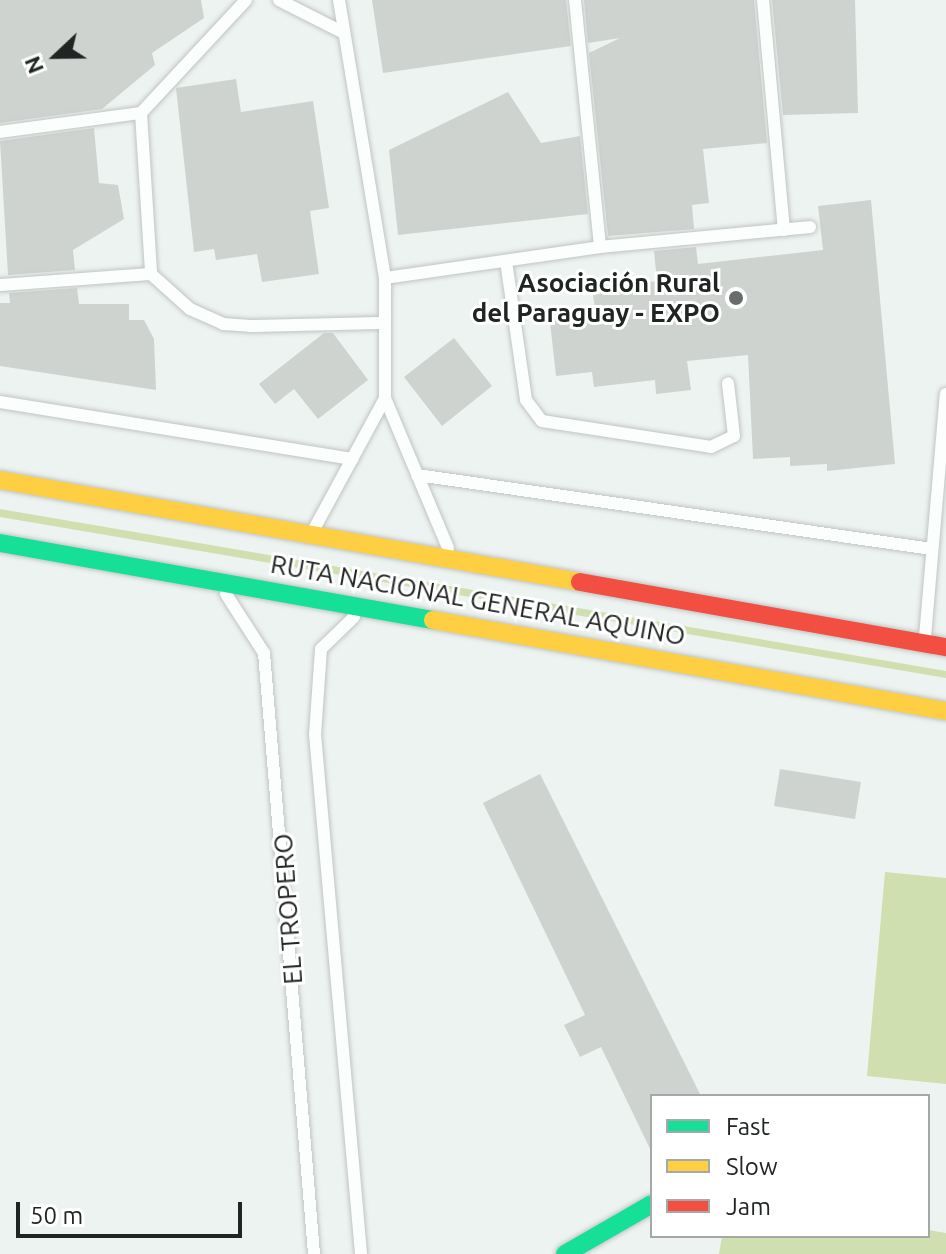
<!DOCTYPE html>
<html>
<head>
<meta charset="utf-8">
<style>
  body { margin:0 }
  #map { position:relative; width:946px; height:1254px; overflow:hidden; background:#edf3f1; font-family:Ubuntu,sans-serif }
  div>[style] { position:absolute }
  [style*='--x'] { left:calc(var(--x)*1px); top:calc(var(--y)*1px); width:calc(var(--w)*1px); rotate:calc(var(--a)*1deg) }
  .green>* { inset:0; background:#d0dfb0 }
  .building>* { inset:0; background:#ced3d0 }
  .roads { filter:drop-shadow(0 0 2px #c0c5c3) drop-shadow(0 0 2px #c0c5c3) }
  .lane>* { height:12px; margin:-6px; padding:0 6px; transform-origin:6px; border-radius:6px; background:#fcfdfd }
  .fast>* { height:18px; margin:-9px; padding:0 9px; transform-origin:9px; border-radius:9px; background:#16e098 }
  .slow>* { height:18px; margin:-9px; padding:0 9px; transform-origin:9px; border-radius:9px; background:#ffcf43 }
  .jam>* { height:18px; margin:-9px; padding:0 9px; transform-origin:9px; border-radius:9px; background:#f24e42 }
  .dots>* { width:22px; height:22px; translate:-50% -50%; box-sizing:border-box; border:4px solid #fff; border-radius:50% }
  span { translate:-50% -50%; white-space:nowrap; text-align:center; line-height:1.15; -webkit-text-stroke:6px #fff; paint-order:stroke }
  .poi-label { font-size:26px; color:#202423; font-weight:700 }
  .right { translate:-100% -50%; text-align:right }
  .street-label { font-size:26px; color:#202423 }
  .legend { position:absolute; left:650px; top:1094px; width:280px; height:144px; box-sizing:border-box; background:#fff; border:2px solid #a6a7a7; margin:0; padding:10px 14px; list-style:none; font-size:24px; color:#202423 }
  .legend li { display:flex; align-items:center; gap:16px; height:40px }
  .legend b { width:40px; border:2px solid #a6a7a7 }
  .north { position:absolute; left:16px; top:16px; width:80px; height:80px; -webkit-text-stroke:6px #fff; paint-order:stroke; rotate:248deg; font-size:22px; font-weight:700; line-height:32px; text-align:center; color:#202423 }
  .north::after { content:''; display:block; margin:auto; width:28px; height:36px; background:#202423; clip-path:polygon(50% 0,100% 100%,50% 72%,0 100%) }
  .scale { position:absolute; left:16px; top:1202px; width:226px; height:36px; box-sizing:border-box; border:4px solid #202423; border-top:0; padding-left:10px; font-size:24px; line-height:28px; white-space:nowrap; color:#202423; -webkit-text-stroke:6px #fff; paint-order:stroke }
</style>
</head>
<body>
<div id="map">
  <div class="green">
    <div style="clip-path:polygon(0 509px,946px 671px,946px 678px,0 517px)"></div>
    <div style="clip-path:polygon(885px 872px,946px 878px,946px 1084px,867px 1076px)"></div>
    <div style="clip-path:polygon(928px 1230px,946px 1233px,946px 1254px,719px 1254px,722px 1236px,928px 1236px)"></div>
  </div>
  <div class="building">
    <div style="clip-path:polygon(0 0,201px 0,204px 18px,152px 53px,155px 65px,102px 109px,0 123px)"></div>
    <div style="clip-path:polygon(372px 0,566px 0,571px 46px,383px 73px)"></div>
    <div style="clip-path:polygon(584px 0,754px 0,767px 143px,703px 149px,709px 203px,692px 205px,694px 229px,608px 236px,589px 53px,620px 38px,588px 43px)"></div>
    <div style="clip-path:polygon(772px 0,855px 0,858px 113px,783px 115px)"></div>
    <div style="clip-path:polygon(236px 79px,241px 112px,313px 101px,329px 208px,310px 211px,319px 274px,262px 282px,257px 254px,216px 260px,214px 249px,194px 252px,176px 88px)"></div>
    <div style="clip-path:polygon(508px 92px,541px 143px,580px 136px,588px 214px,398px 235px,389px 150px)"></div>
    <div style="clip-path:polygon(94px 128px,99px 183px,118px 185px,124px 219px,73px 250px,75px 270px,8px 275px,0 141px)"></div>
    <div style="clip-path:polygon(871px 200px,895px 464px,827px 471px,827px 464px,790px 466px,790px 457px,753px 459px,748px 355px,687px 361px,691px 390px,656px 394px,655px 380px,594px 387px,592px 372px,556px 376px,549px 313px,595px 308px,592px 289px,657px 281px,654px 251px,696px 247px,698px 264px,823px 250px,818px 206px)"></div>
    <div style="clip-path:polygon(77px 288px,79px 304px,129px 304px,129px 320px,144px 320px,154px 339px,156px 390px,0 366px,0 303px,10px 303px,9px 293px)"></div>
    <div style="clip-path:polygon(324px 333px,333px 333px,368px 380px,318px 419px,294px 389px,275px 404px,259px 384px)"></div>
    <div style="clip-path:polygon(454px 338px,492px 386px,442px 426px,404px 377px)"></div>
    <div style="clip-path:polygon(780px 769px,861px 782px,855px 819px,774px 806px)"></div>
    <div style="clip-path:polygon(540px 774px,701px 1096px,652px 1096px,652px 1153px,601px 1047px,580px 1057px,564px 1025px,585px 1015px,483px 803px)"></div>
  </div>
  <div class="roads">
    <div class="lane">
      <div style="--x:279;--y:0;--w:71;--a:26.9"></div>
      <div style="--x:339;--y:0;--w:282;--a:80.6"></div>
      <div style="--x:385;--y:278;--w:120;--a:90"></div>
      <div style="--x:385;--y:398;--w:163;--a:67.2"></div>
      <div style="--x:575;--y:0;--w:248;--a:84.2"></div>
      <div style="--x:763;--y:0;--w:231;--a:84.8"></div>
      <div style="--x:141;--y:113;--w:161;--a:86.4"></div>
      <div style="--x:151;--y:274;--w:52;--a:41.9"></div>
      <div style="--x:190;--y:309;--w:36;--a:24"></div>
      <div style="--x:223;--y:324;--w:27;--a:4"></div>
      <div style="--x:250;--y:326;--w:133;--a:-1.3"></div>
      <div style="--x:0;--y:132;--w:142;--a:-7.7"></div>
      <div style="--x:141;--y:113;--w:154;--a:-47.1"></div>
      <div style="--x:506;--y:261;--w:140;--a:81.8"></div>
      <div style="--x:526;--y:400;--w:26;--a:53"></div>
      <div style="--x:542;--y:421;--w:171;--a:8.7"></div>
      <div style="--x:711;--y:447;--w:25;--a:-26"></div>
      <div style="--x:734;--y:436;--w:53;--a:-96.5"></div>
      <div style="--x:385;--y:278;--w:217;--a:-8.2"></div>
      <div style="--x:600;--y:247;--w:211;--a:-5.4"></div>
      <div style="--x:0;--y:285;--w:151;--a:-4.2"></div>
      <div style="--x:0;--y:402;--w:357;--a:9.2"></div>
      <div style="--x:417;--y:475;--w:520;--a:8.18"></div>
      <div style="--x:314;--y:529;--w:149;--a:-61.5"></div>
      <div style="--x:226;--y:594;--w:70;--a:57.2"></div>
      <div style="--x:264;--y:653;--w:603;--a:85.24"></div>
      <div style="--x:354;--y:617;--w:46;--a:135.9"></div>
      <div style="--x:321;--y:649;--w:85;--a:94"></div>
      <div style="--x:315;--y:734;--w:522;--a:84.94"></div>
      <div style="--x:925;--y:637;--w:244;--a:-85.1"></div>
    </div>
    <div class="fast">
      <div style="--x:0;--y:543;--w:440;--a:10.1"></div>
      <div style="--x:565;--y:1254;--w:100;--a:-29.9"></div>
    </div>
    <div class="slow">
      <div style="--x:0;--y:480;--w:589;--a:9.97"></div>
      <div style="--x:433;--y:620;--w:521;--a:10.06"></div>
    </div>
    <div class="jam">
      <div style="--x:580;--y:582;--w:372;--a:10.1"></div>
    </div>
  </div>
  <div class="dots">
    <div style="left:736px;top:298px;background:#686c6b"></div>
  </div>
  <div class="poi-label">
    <span class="right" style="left:720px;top:298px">Asociación Rural<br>del Paraguay - EXPO</span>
  </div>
  <div class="street-label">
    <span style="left:478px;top:600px;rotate:10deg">RUTA NACIONAL GENERAL AQUINO</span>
    <span style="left:288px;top:909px;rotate:-94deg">EL TROPERO</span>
  </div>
  <ul class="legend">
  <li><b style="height:10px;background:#16e098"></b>Fast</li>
  <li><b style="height:10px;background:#ffcf43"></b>Slow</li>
  <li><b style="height:10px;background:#f24e42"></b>Jam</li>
  </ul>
  <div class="north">N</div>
  <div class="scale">50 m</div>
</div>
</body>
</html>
